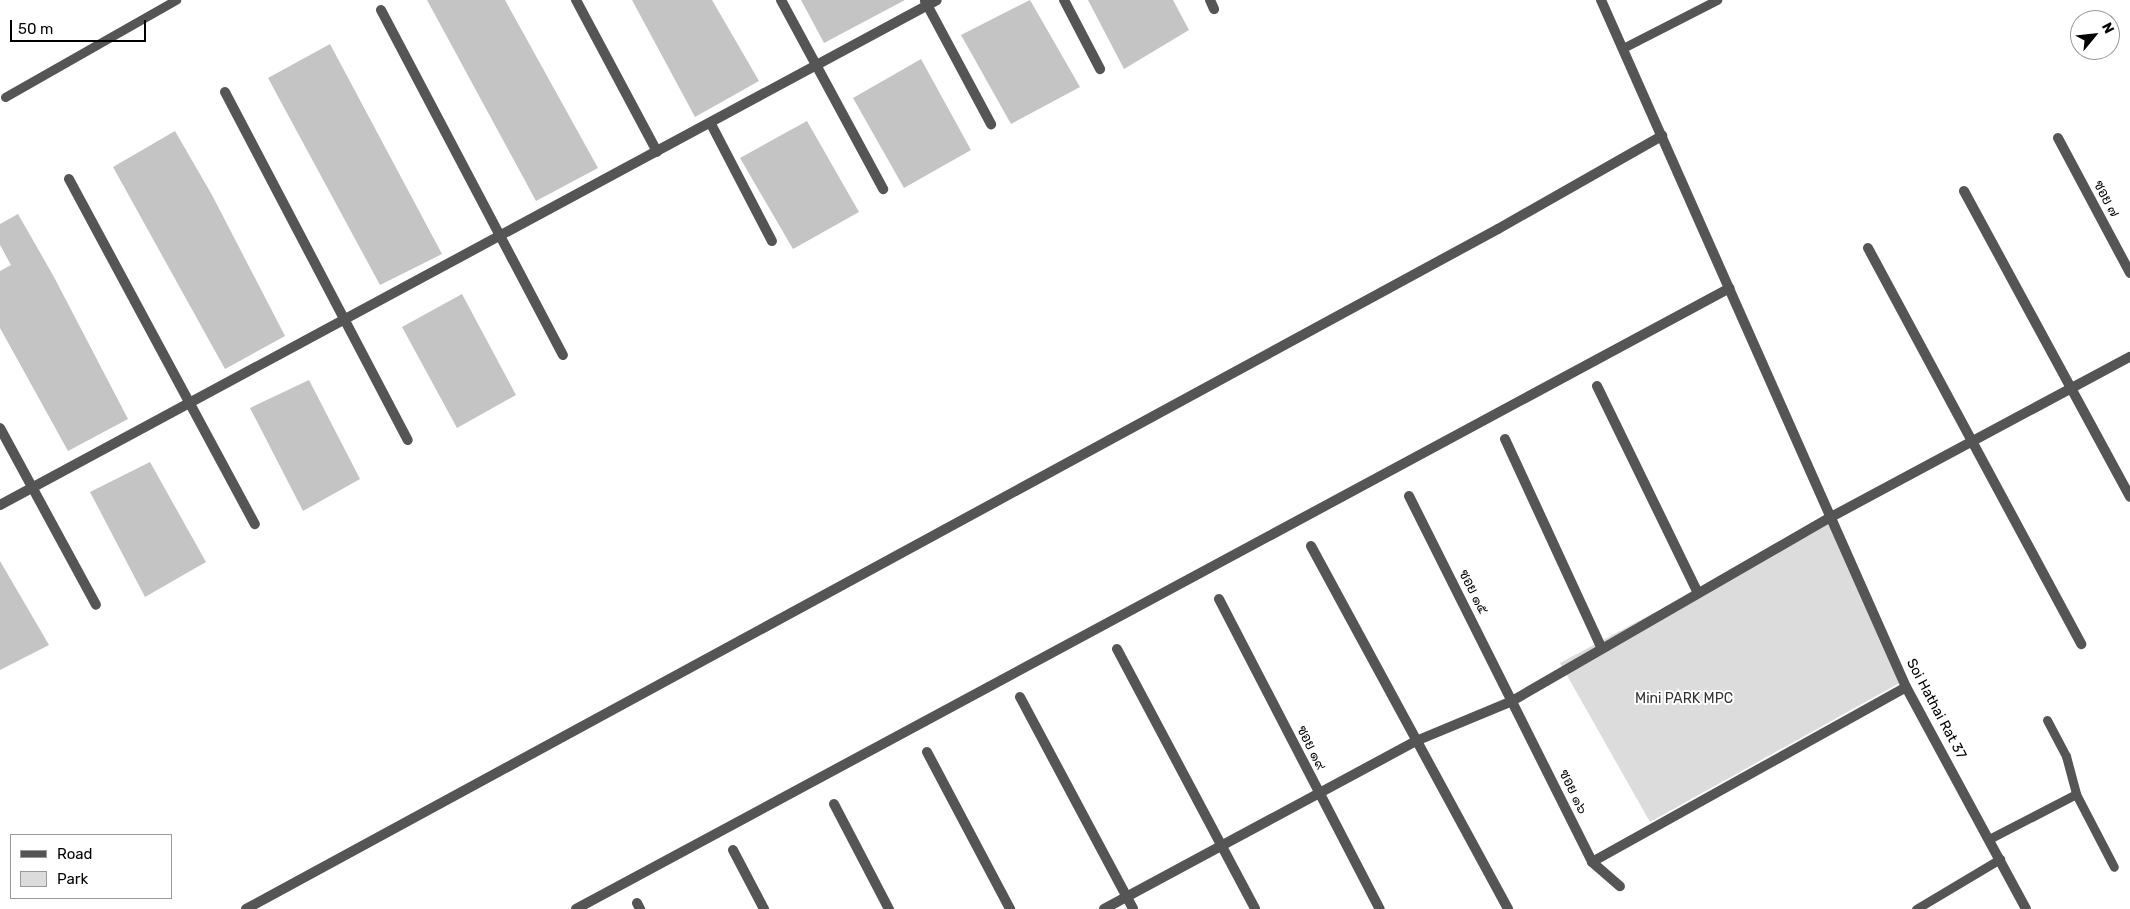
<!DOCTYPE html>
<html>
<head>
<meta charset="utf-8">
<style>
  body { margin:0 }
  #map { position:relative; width:2130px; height:909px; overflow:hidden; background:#fff; font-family:Rubik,Sarabun,sans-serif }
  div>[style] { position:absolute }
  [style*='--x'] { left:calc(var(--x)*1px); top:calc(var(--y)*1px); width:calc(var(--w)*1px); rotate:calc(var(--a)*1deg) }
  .green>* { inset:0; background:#dcdcdc }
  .building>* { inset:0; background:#c4c4c4 }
  .lane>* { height:9px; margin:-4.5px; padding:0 4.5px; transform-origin:4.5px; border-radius:4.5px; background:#555 }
  .street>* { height:10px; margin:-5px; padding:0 5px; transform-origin:5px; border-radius:5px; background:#555 }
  span { translate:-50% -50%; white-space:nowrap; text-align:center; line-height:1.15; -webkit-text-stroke:4px #fff; paint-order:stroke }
  .street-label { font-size:14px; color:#000 }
  .park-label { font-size:14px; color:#333 }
  .legend { position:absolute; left:10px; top:834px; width:162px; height:65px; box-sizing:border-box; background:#fff; border:1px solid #999; margin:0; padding:6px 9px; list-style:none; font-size:15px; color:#000 }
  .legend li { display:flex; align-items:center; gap:10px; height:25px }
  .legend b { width:25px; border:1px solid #999 }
  .north { position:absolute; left:2070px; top:10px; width:50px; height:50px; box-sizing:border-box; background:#fff; border:1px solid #999; border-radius:50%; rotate:62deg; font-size:14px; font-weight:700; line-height:20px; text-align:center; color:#000 }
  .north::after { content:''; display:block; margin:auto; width:18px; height:22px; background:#000; clip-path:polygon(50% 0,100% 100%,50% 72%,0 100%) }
  .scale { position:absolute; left:10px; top:20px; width:136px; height:22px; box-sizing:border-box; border:2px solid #000; border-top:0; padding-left:6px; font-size:15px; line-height:18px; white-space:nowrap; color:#000; -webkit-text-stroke:4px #fff; paint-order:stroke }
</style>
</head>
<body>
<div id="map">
  <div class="green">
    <div style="clip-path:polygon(1827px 520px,1903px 681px,1650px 822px,1560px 663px)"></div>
  </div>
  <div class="building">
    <div style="clip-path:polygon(427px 0,505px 0,598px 168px,536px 201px)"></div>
    <div style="clip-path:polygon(632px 0,712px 0,759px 81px,695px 117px)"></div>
    <div style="clip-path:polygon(801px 0,905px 0,824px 43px)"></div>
    <div style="clip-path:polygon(1030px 0,1080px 87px,1011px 124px,961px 35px)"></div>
    <div style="clip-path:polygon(1088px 0,1173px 0,1189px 30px,1124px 69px)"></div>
    <div style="clip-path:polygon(330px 44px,442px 254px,380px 285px,268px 78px)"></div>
    <div style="clip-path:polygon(921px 59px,971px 150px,904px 188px,853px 98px)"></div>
    <div style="clip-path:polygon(807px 121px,859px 212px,793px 249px,740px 158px)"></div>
    <div style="clip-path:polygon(175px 131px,212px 195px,285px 336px,225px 369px,113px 167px)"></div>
    <div style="clip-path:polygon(18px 214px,54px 277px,128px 419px,68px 451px,0 328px,0 271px,11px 265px,0 245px,0 224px)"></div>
    <div style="clip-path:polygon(462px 294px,516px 395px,457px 428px,402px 327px)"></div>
    <div style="clip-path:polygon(309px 380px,360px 479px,303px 511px,250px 408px)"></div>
    <div style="clip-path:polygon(150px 462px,206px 562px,145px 597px,90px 492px)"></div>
    <div style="clip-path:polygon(0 561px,49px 645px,0 670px)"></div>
  </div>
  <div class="lane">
    <div style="--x:1623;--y:48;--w:106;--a:-27.1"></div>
    <div style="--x:5;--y:97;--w:197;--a:-29.6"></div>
    <div style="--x:2047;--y:720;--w:41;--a:62.2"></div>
    <div style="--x:2066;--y:756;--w:39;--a:75"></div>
    <div style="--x:2076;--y:794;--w:82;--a:62.5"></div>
    <div style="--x:1989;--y:839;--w:98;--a:-27.3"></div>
    <div style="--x:1916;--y:909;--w:98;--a:-30.8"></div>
  </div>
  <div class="street">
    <div style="--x:576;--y:0;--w:172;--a:61.9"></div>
    <div style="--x:781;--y:0;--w:215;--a:61.6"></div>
    <div style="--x:1064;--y:0;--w:78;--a:62.4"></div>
    <div style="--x:1210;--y:0;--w:10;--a:66"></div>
    <div style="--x:1601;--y:0;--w:752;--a:66.06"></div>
    <div style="--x:1906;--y:687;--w:252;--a:61.6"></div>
    <div style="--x:925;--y:1;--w:140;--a:61.8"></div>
    <div style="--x:381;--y:10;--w:390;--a:62.2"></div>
    <div style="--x:225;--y:92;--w:393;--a:62.3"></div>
    <div style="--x:711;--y:124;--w:132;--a:62.5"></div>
    <div style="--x:2058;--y:138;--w:153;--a:61.9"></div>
    <div style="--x:69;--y:179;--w:392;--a:61.7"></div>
    <div style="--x:1964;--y:191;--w:348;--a:61.5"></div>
    <div style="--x:1868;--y:248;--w:450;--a:61.7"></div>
    <div style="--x:1597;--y:386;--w:230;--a:64"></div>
    <div style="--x:0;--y:428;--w:201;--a:61.5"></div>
    <div style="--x:1505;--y:439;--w:229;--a:65.2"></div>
    <div style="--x:1409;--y:496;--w:409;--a:63.4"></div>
    <div style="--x:1592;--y:862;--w:37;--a:41"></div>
    <div style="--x:0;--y:505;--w:1064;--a:-28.32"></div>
    <div style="--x:1311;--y:546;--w:413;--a:61.5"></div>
    <div style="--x:1219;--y:599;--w:349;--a:62.6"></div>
    <div style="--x:1117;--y:649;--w:294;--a:62"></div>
    <div style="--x:1020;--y:697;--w:240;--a:61.9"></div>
    <div style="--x:927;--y:752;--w:178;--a:62.1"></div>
    <div style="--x:834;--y:804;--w:119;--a:62.4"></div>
    <div style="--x:733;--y:850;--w:67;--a:62.3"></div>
    <div style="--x:1592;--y:862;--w:359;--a:-29.1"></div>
    <div style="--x:637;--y:903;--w:7;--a:63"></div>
    <div style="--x:246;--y:909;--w:1425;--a:-28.51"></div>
    <div style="--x:1498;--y:229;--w:189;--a:-29.6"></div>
    <div style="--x:576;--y:909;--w:1310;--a:-28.29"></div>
    <div style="--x:1104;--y:909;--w:354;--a:-28.3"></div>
    <div style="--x:1416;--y:741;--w:104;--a:-22.6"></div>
    <div style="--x:1512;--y:701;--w:368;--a:-30"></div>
    <div style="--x:1831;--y:517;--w:339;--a:-28.2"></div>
  </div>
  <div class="street-label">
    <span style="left:2106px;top:199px;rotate:62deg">ซอย ๗</span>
    <span style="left:1473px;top:592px;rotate:63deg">ซอย ๑๕</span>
    <span style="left:1936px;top:709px;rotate:62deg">Soi Hathai Rat 37</span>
    <span style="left:1311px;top:748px;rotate:63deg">ซอย ๑๙</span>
    <span style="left:1573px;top:792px;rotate:64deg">ซอย ๑๖</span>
  </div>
  <div class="park-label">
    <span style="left:1684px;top:699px">Mini PARK MPC</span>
  </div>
  <ul class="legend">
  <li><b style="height:6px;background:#555"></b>Road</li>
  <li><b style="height:14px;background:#dcdcdc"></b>Park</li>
  </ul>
  <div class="north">N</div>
  <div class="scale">50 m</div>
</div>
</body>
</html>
